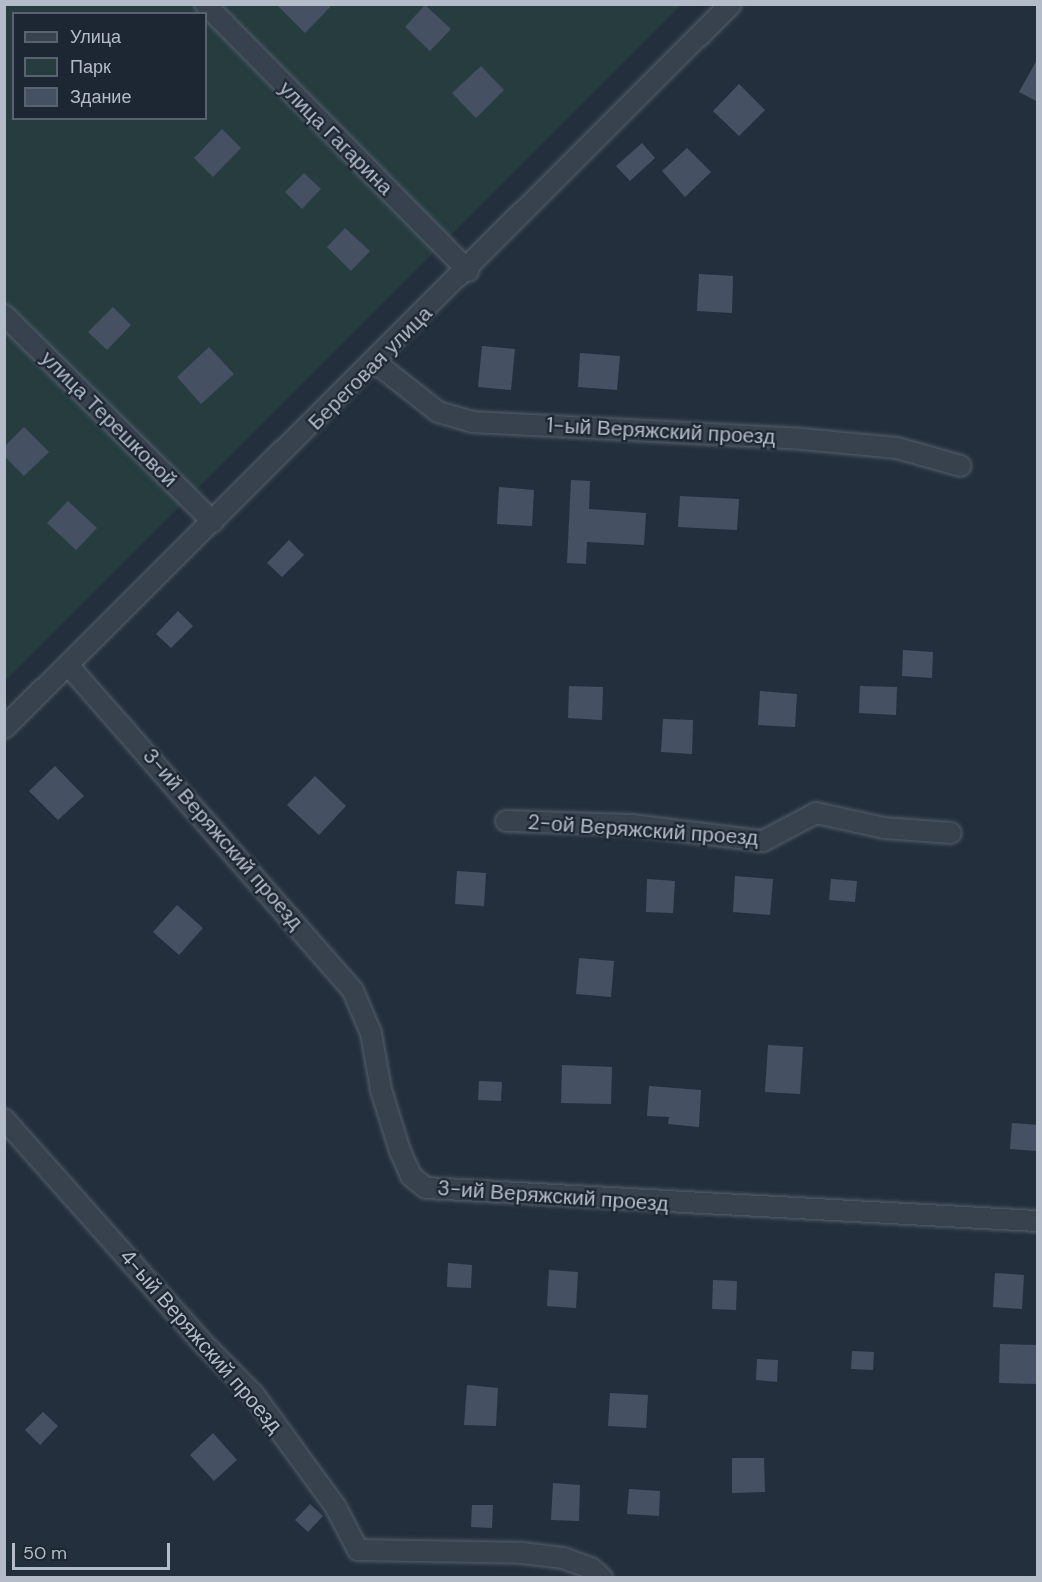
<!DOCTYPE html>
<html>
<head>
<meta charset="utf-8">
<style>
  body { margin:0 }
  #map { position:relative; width:1042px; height:1582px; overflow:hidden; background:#242f3e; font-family:"DM Sans",sans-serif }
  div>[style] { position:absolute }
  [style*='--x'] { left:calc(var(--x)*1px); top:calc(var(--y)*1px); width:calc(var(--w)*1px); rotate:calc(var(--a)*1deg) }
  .green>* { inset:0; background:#263c3f }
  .building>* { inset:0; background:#455162 }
  .roads { filter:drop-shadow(0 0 2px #565f6c) drop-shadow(0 0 2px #565f6c) }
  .minor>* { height:20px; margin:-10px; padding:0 10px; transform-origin:10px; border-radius:10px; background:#38414e }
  span { translate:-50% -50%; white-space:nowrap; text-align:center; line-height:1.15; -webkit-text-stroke:4.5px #1d2633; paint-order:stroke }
  .street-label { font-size:21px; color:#b4bcc9 }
  .frame { position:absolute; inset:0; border:6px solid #b4bcc9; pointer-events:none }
  .legend { position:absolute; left:12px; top:12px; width:195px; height:108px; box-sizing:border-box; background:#1d2633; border:2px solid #59626f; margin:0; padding:8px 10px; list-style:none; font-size:18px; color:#b4bcc9 }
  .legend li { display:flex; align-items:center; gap:12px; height:30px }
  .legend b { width:30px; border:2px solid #59626f }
  .scale { position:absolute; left:12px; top:1543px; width:158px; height:27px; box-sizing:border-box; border:3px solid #b4bcc9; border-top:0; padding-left:8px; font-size:18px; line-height:21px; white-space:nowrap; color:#b4bcc9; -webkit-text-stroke:4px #1d2633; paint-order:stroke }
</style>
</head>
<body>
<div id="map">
  <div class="green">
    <div style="clip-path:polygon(evenodd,5px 5px,681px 5px,5px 681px,5px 5px,14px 14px,206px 14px,206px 118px,14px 118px,14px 14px)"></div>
  </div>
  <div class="building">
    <div style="clip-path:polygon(276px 4px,333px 4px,305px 33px)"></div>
    <div style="clip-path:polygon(425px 5px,451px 29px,430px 51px,405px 27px)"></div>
    <div style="clip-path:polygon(1038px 58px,1038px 102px,1019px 92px)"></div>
    <div style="clip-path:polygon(481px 66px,504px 90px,476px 118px,452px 93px)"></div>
    <div style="clip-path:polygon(739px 84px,765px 110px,739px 136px,713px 111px)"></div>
    <div style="clip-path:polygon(222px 129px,241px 148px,213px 177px,194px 158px)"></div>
    <div style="clip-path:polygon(642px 143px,655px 158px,630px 181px,616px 166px)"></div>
    <div style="clip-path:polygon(687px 148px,711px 172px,685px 197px,662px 171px)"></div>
    <div style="clip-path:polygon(304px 173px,321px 189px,302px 209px,285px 192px)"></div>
    <div style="clip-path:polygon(345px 228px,370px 251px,351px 271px,327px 247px)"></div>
    <div style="clip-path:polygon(699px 274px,733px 276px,732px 313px,697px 311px)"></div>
    <div style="clip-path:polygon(113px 307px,131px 325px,107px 350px,88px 332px)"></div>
    <div style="clip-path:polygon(482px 346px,515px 349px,511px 390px,478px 387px)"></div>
    <div style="clip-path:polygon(209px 347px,234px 374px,201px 404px,177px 377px)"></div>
    <div style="clip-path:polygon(580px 353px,620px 356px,617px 390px,578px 387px)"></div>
    <div style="clip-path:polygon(24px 427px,49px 452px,24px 476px,4px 456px,4px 447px)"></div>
    <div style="clip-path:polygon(571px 480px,590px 481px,589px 509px,646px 513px,644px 545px,587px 542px,586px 564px,567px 563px)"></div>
    <div style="clip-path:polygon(499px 487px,534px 490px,532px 526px,497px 524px)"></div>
    <div style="clip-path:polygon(680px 496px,739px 499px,737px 530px,678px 527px)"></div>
    <div style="clip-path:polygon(68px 501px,97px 528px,76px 550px,47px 523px)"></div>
    <div style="clip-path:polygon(289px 540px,304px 555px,282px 577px,267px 563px)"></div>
    <div style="clip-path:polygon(178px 611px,193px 626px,171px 648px,156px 634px)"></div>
    <div style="clip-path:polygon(903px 650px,933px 652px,932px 678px,902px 676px)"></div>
    <div style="clip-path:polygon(569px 686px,603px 687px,602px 720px,568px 718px)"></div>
    <div style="clip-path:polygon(860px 686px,897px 687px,896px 715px,859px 713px)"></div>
    <div style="clip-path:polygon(760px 691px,797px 694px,795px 727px,758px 725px)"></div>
    <div style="clip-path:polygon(663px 719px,693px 720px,692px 754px,661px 752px)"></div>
    <div style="clip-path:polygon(55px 766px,84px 796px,58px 820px,29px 791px)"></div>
    <div style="clip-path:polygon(315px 776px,346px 806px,319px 835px,287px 805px)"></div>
    <div style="clip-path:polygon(457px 871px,486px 873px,484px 906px,455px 904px)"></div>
    <div style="clip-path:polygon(735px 876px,773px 879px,770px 915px,733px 912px)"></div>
    <div style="clip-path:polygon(647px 879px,675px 881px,673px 913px,646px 912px)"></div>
    <div style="clip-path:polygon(831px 879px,857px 881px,855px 902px,829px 900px)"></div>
    <div style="clip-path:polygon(177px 905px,203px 928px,179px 955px,153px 932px)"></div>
    <div style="clip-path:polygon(579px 958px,614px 961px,611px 997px,576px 994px)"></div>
    <div style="clip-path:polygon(768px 1045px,803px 1047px,800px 1094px,765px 1092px)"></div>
    <div style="clip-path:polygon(562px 1065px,612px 1067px,611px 1104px,561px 1103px)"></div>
    <div style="clip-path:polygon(479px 1081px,502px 1082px,501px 1101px,478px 1100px)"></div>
    <div style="clip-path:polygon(649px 1086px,701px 1090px,699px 1127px,668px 1124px,669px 1117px,647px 1116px)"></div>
    <div style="clip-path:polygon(1012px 1123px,1038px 1125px,1038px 1151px,1010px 1149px)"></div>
    <div style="clip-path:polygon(448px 1263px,472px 1265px,471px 1288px,447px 1287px)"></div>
    <div style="clip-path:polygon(549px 1270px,578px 1272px,576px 1308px,547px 1306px)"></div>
    <div style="clip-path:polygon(995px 1273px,1024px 1275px,1022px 1309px,993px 1307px)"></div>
    <div style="clip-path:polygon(713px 1280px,737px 1281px,736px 1310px,712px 1309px)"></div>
    <div style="clip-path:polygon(1000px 1344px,1038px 1345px,1038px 1384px,999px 1383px)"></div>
    <div style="clip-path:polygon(852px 1351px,874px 1352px,873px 1370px,851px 1369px)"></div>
    <div style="clip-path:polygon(757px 1359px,778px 1360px,777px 1382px,756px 1380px)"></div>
    <div style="clip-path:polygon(467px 1385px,498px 1388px,496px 1426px,464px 1425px)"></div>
    <div style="clip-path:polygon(610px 1393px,648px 1395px,646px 1428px,608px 1426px)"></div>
    <div style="clip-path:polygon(43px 1412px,58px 1426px,40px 1445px,25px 1430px)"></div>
    <div style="clip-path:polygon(213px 1433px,237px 1460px,214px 1481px,190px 1455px)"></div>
    <div style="clip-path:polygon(732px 1458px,764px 1458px,765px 1492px,732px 1493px)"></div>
    <div style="clip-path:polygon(553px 1483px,580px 1485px,579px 1521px,551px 1520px)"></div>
    <div style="clip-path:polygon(629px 1489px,660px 1491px,659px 1516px,627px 1514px)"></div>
    <div style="clip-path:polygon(310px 1504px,323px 1516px,308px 1532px,295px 1520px)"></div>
    <div style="clip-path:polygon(472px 1505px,493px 1505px,492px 1528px,471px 1527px)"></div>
  </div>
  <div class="roads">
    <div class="minor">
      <div style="--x:205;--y:4;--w:375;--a:45.4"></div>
      <div style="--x:4;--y:315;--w:294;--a:44.7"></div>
      <div style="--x:376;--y:363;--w:79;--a:38.3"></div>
      <div style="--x:438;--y:412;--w:35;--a:16"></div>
      <div style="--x:472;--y:422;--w:330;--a:2.9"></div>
      <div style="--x:802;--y:439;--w:95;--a:5.4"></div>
      <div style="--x:897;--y:448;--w:66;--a:15.7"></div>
      <div style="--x:68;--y:665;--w:433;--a:48.8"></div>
      <div style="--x:353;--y:991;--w:46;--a:66.8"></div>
      <div style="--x:371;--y:1033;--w:58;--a:80"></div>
      <div style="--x:381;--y:1090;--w:64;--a:72.7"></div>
      <div style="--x:400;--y:1151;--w:27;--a:66"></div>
      <div style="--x:411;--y:1176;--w:19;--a:39"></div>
      <div style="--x:426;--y:1188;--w:613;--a:3.09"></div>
      <div style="--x:4;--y:728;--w:1026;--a:-44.88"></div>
      <div style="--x:506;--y:821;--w:126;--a:1.8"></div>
      <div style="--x:632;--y:825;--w:132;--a:7"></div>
      <div style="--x:763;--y:841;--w:60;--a:-27.8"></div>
      <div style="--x:816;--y:813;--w:70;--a:12.4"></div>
      <div style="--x:884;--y:828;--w:67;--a:4.3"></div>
      <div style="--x:4;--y:1119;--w:295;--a:48.4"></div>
      <div style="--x:200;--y:1340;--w:77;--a:45.5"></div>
      <div style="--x:254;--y:1395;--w:137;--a:53.9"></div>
      <div style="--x:335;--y:1506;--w:50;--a:62.4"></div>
      <div style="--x:358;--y:1550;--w:164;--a:1"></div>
      <div style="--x:522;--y:1553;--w:41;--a:7"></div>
      <div style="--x:563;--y:1558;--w:30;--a:20"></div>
      <div style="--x:591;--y:1568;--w:15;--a:42"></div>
    </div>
  </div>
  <div class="street-label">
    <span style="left:336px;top:138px;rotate:45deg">улица Гагарина</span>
    <span style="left:370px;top:368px;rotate:-45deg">Береговая улица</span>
    <span style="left:109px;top:419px;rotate:45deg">улица Терешковой</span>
    <span style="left:661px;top:431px;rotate:3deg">1-ый Веряжский проезд</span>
    <span style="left:643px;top:830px;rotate:4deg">2-ой Веряжский проезд</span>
    <span style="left:223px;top:839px;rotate:49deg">3-ий Веряжский проезд</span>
    <span style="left:553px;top:1196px;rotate:4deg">3-ий Веряжский проезд</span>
    <span style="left:201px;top:1341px;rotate:49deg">4-ый Веряжский проезд</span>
  </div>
  <div class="frame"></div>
  <ul class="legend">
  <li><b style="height:8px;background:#38414e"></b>Улица</li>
  <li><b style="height:16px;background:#263c3f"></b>Парк</li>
  <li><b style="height:16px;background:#455162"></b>Здание</li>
  </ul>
  <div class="scale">50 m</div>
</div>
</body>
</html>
